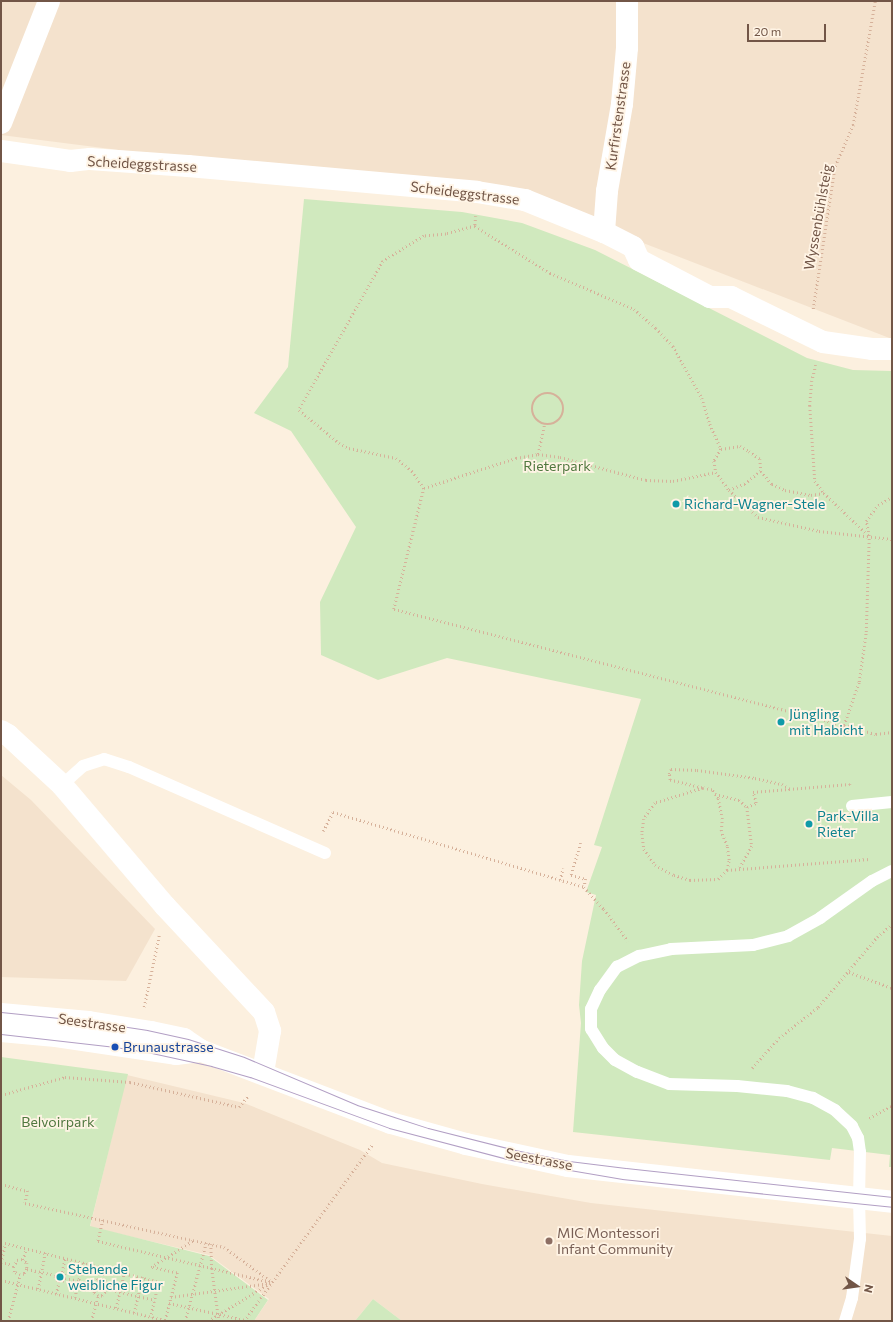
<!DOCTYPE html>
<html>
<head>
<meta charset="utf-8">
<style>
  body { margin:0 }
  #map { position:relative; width:893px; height:1322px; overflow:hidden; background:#fcf0df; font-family:Commissioner,sans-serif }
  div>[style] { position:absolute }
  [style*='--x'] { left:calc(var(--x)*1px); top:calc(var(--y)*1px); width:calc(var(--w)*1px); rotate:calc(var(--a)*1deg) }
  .residential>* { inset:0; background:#f4e2cd }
  .green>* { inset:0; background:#d0e9be }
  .path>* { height:2.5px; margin-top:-1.25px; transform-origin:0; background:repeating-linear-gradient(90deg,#d6b19a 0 1px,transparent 0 4px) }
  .path>.ring { margin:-1.25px; padding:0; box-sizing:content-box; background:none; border:2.5px solid #d6b19a; border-radius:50% }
  .lane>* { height:12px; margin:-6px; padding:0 6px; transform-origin:6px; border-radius:6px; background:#fff }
  .street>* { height:22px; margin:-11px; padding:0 11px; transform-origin:11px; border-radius:11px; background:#fff }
  .secondary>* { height:22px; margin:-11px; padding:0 11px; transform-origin:11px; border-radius:11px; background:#fff }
  .tram>* { height:1px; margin:-0.5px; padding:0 0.5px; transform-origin:0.5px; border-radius:0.5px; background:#b29fc4 }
  .dots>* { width:11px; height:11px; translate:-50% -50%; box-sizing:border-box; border:2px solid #fff4e5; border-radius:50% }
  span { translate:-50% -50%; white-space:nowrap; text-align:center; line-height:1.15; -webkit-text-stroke:3.5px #fff4e5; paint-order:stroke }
  .street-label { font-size:14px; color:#725647 }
  .park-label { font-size:14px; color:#50783f }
  .culture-label { font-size:14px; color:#0d838f }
  .left { translate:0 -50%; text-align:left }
  .transit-label { font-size:14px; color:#164399 }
  .education-label { font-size:14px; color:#785e54 }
  .frame { position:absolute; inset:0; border:2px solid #725647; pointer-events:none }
  .north { position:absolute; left:837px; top:1266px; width:40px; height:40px; -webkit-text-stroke:3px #fff4e5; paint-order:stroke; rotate:103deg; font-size:11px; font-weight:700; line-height:16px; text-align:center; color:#725647 }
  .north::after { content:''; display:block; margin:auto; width:14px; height:18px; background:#725647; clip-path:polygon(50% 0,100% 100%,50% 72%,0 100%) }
  .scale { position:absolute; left:747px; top:24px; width:79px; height:18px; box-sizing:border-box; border:2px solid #725647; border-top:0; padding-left:5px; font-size:12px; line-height:14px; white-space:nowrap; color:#725647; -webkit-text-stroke:3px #fff4e5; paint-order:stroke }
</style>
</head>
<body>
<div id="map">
  <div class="residential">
    <div style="clip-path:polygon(1px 1px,892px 1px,892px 339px,542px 204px,1px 135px)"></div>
    <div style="clip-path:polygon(1px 775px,31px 800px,155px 929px,126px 981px,1px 977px)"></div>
    <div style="clip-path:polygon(127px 1075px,244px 1103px,360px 1150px,382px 1163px,482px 1184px,591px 1203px,892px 1236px,892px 1321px,402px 1321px,373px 1299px,355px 1321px,254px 1321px,269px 1299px,209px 1255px,90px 1227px)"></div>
  </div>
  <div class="green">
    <div style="clip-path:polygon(304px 199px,462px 212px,522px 223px,595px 250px,807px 358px,853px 370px,892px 371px,892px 1167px,889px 1167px,890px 1155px,832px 1148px,830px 1160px,573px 1132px,581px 1023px,579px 1005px,582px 961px,596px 895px,586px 892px,602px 847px,594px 845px,641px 699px,447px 658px,378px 680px,321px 655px,320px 602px,356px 527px,291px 431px,254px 413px,288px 367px)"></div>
    <div style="clip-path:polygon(1px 1057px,128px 1074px,90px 1226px,209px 1256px,268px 1300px,254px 1321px,1px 1321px)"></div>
    <div style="clip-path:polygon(373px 1299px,402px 1321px,355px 1321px)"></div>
  </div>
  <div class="path">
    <div style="--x:476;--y:216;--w:10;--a:96"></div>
    <div style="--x:475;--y:226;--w:30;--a:165"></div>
    <div style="--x:446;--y:234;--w:22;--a:175"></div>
    <div style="--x:424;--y:236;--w:48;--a:148.6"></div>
    <div style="--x:383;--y:261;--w:171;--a:119.4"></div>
    <div style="--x:299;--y:410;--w:52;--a:39.5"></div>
    <div style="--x:339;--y:443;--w:11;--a:27"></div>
    <div style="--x:349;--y:448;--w:48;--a:12"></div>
    <div style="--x:396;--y:458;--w:21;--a:39"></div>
    <div style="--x:412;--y:471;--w:21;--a:55"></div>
    <div style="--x:424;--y:488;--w:125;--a:103.9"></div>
    <div style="--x:394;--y:609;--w:465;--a:14.5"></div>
    <div style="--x:844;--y:725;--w:46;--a:-70.8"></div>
    <div style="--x:859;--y:682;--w:50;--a:-82"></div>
    <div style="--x:866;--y:632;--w:96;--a:-88.2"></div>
    <div style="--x:869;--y:536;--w:15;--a:-101"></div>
    <div style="--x:866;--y:521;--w:20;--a:-53"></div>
    <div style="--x:878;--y:505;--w:16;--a:-30"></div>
    <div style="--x:475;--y:226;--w:89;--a:32.1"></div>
    <div style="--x:550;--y:273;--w:91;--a:23.2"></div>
    <div style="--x:634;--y:309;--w:29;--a:41"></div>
    <div style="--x:656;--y:328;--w:25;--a:47"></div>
    <div style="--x:673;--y:346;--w:60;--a:60.9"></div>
    <div style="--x:702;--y:398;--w:27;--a:73"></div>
    <div style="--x:710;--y:424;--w:27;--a:66"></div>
    <div style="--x:721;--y:449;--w:14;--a:120"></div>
    <div style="--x:714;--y:461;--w:11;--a:80"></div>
    <div style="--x:716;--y:472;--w:22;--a:54"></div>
    <div style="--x:729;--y:490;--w:40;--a:43"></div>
    <div style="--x:758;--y:517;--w:63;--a:12.9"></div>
    <div style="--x:819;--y:531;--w:73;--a:6.3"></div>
    <div style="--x:813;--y:309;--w:145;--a:-81.3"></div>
    <div style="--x:835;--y:166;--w:45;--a:-66.3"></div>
    <div style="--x:853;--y:125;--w:126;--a:-79.9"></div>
    <div style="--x:816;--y:365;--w:16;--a:104"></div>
    <div style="--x:812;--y:381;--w:25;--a:95"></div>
    <div style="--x:810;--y:406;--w:75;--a:86.2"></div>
    <div style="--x:815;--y:481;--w:15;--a:53"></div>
    <div style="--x:824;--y:493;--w:62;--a:43.7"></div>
    <div class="ring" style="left:532px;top:393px;width:29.5px;height:29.5px"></div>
    <div style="--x:721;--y:449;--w:19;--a:-9"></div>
    <div style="--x:740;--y:446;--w:10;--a:29"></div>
    <div style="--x:749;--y:451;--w:14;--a:36"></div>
    <div style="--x:760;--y:459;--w:12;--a:85"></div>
    <div style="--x:761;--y:471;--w:21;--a:141"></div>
    <div style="--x:745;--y:484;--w:17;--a:159"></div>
    <div style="--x:538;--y:454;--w:30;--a:-78"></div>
    <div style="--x:761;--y:471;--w:17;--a:50"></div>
    <div style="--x:772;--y:484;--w:14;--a:25"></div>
    <div style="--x:785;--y:490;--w:26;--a:11"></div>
    <div style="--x:811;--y:495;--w:13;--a:-9"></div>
    <div style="--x:424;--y:488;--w:97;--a:-18.1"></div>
    <div style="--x:516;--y:458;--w:22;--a:-10"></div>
    <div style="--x:538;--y:454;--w:22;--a:8"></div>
    <div style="--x:560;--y:457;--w:89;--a:15"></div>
    <div style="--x:646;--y:480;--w:27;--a:2"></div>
    <div style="--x:673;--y:481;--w:44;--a:-11.8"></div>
    <div style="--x:844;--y:725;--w:33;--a:16"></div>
    <div style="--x:876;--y:734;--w:16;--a:-7"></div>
    <div style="--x:702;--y:788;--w:33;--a:-166"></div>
    <div style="--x:670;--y:780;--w:6;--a:-99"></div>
    <div style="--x:669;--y:774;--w:5;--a:-68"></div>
    <div style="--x:671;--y:769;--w:26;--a:2"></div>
    <div style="--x:697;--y:770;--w:59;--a:7.9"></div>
    <div style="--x:755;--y:778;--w:28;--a:13"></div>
    <div style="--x:782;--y:784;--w:9;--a:32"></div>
    <div style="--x:715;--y:794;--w:25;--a:14"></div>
    <div style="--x:739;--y:800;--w:11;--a:41"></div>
    <div style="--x:747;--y:807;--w:39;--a:83"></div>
    <div style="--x:752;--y:846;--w:25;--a:119"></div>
    <div style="--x:747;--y:807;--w:10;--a:-24"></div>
    <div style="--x:756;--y:803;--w:11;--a:-105"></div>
    <div style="--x:753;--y:792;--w:97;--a:-4.7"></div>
    <div style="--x:850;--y:784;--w:3;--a:90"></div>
    <div style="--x:323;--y:831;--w:21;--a:-62"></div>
    <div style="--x:333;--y:812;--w:262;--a:16.6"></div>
    <div style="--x:584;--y:887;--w:30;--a:48"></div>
    <div style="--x:604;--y:909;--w:40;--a:53"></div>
    <div style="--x:581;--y:843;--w:34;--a:107"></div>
    <div style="--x:571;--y:875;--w:16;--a:15"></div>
    <div style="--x:586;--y:879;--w:8;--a:104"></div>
    <div style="--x:727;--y:870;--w:10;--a:-79"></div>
    <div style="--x:729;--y:860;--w:14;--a:-98"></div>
    <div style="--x:727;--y:846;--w:16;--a:-112"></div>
    <div style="--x:721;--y:831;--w:12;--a:-85"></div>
    <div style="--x:722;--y:819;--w:21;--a:-101"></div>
    <div style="--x:718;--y:798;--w:10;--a:-127"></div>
    <div style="--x:712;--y:790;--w:9;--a:-167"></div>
    <div style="--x:703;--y:788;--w:50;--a:162.6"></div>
    <div style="--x:655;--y:803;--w:19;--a:125"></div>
    <div style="--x:644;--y:819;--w:15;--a:98"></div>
    <div style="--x:642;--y:834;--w:15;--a:82"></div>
    <div style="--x:644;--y:849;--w:19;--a:55"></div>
    <div style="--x:655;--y:865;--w:21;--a:28"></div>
    <div style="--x:674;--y:875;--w:17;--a:17"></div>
    <div style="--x:690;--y:880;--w:28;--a:-2"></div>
    <div style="--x:718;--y:879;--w:13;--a:-45"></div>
    <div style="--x:727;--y:870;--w:143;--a:-4.4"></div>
    <div style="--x:560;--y:880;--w:12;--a:-76"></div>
    <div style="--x:849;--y:972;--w:46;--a:20.4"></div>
    <div style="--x:144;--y:1007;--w:73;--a:-78.1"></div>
    <div style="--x:752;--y:1068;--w:40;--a:-48"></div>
    <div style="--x:779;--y:1038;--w:50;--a:-38.5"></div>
    <div style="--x:818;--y:1007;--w:92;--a:-49.9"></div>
    <div style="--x:877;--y:937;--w:20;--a:-41"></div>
    <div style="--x:1;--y:1095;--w:66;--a:-15.7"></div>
    <div style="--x:65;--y:1077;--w:65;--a:4.4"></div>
    <div style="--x:130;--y:1082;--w:112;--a:12.9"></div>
    <div style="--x:239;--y:1107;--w:14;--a:-51"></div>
    <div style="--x:869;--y:1118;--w:26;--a:-28"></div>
    <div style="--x:1;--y:1184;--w:28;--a:15"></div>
    <div style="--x:28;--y:1191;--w:12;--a:104"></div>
    <div style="--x:25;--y:1203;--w:204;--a:12.5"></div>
    <div style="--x:224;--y:1247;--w:59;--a:36.1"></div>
    <div style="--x:103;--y:1220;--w:22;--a:103"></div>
    <div style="--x:98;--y:1241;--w:177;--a:13.4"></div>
    <div style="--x:1;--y:1242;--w:163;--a:14.2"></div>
    <div style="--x:159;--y:1282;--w:36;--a:103"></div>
    <div style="--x:211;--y:1244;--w:25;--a:88"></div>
    <div style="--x:212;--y:1269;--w:52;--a:82.3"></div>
    <div style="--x:23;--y:1260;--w:11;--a:-75"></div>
    <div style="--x:1;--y:1262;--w:12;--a:14"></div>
    <div style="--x:1;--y:1263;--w:19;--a:-78"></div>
    <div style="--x:84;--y:1263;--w:19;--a:106"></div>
    <div style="--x:79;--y:1281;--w:15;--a:16"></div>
    <div style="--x:27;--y:1269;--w:6;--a:121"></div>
    <div style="--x:24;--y:1274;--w:4;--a:166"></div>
    <div style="--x:20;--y:1275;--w:7;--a:-153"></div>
    <div style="--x:14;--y:1272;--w:5;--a:-101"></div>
    <div style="--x:13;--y:1267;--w:8;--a:-60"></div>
    <div style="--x:17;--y:1260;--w:5;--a:-11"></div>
    <div style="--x:22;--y:1259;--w:6;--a:39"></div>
    <div style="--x:27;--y:1263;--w:6;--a:90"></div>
    <div style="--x:27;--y:1269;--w:30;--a:12"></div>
    <div style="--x:62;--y:1272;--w:14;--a:-78"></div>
    <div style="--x:65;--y:1278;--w:3;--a:108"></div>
    <div style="--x:64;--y:1281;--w:6;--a:180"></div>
    <div style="--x:58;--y:1281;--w:4;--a:-135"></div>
    <div style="--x:55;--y:1278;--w:4;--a:-76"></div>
    <div style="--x:56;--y:1274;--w:7;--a:-16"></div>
    <div style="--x:63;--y:1272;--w:3;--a:45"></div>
    <div style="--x:65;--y:1274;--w:4;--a:90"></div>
    <div style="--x:65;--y:1278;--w:14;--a:12"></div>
    <div style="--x:79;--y:1281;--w:17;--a:103"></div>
    <div style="--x:102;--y:1279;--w:11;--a:-75"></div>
    <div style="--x:1;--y:1280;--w:172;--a:13.8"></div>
    <div style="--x:38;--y:1289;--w:37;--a:-79"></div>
    <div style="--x:108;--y:1289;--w:9;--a:131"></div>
    <div style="--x:102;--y:1296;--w:4;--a:180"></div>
    <div style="--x:98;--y:1296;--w:5;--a:-143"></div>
    <div style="--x:94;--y:1293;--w:11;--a:-95"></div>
    <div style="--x:93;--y:1282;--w:5;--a:-37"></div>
    <div style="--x:97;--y:1279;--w:5;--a:0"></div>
    <div style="--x:102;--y:1279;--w:6;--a:31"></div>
    <div style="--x:107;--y:1282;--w:7;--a:82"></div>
    <div style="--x:108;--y:1289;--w:48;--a:13.2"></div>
    <div style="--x:56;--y:1294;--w:12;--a:-76"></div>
    <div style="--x:171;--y:1297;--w:100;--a:-8"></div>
    <div style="--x:169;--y:1303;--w:78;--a:12.6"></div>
    <div style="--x:116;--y:1308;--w:36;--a:-77"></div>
    <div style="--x:134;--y:1313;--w:37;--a:-77"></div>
    <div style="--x:165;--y:1320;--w:49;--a:-75.7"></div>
    <div style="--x:177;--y:1273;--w:27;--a:-167"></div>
    <div style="--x:151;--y:1267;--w:51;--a:-32.1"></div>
    <div style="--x:8;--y:1321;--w:48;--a:-75.4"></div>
    <div style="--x:91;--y:1321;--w:26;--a:-74"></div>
    <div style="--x:185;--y:1321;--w:81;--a:-74.9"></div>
    <div style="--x:208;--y:1321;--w:73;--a:-31.5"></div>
    <div style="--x:244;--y:1321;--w:218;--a:-54"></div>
  </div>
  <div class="lane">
    <div style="--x:62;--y:785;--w:28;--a:-42"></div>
    <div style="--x:83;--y:766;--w:22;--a:-18"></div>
    <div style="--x:104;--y:759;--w:26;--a:18"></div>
    <div style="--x:129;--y:767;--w:214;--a:23.7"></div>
    <div style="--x:852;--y:806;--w:40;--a:-5.7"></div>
    <div style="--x:845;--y:1321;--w:24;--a:-73"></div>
    <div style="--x:852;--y:1298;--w:60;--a:-82.3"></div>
    <div style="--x:860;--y:1239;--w:41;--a:-91.4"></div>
    <div style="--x:859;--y:1198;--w:46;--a:-88.8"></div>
    <div style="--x:860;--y:1152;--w:14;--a:-98"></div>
    <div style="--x:858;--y:1138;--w:13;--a:-117"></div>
    <div style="--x:852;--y:1126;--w:23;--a:-137"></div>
    <div style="--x:835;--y:1110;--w:25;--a:-151"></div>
    <div style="--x:813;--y:1098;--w:27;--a:-165"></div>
    <div style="--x:787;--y:1091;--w:50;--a:-174.3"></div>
    <div style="--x:737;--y:1086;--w:68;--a:-178.3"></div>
    <div style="--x:669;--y:1084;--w:34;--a:-159"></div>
    <div style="--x:637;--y:1072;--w:25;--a:-151"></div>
    <div style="--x:615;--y:1060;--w:17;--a:-135"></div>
    <div style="--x:603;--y:1048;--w:22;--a:-122"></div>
    <div style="--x:591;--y:1029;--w:20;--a:-90"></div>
    <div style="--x:591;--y:1009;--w:21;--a:-65"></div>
    <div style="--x:600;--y:990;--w:29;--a:-54"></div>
    <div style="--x:617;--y:967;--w:25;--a:-27"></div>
    <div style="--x:639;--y:956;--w:33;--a:-12"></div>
    <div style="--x:671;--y:949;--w:82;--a:-2.8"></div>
    <div style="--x:753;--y:945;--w:36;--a:-14"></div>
    <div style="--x:788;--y:936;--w:37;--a:-29"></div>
    <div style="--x:820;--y:918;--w:64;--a:-35.4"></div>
    <div style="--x:872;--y:881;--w:22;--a:-27"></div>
  </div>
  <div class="street">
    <div style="--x:1;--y:123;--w:131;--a:-68.5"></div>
    <div style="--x:1;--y:151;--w:70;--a:8.2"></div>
    <div style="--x:70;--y:161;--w:20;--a:-6"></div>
    <div style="--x:90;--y:159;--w:98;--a:4.1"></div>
    <div style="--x:188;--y:166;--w:290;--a:5.1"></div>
    <div style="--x:477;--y:192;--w:49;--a:9.5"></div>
    <div style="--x:525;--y:200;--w:85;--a:22.1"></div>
    <div style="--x:604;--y:232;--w:33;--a:27"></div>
    <div style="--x:633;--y:247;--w:14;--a:65"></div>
    <div style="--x:639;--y:260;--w:80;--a:27.5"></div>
    <div style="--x:710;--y:297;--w:21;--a:0"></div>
    <div style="--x:731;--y:297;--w:102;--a:26.1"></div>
    <div style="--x:823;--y:342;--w:49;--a:8.1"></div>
    <div style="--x:872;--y:349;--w:20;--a:0"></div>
    <div style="--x:604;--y:232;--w:41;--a:-85.8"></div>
    <div style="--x:607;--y:191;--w:88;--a:-80.2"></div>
    <div style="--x:622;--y:104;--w:56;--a:-84.9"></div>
    <div style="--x:627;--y:48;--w:47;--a:-90"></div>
    <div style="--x:1;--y:731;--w:8;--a:30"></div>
    <div style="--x:8;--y:735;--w:74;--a:42.8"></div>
    <div style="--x:62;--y:785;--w:159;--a:49.6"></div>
    <div style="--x:165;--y:906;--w:145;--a:47"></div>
    <div style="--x:264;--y:1012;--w:20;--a:72"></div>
    <div style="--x:270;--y:1031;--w:43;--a:99.5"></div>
  </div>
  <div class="secondary">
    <div style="--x:1;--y:1014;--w:88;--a:5.2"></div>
    <div style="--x:89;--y:1022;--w:63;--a:9.2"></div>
    <div style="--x:151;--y:1032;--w:34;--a:12"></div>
    <div style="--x:184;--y:1039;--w:22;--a:34"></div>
    <div style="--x:202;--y:1051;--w:202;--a:20.9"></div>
    <div style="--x:391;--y:1123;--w:78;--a:15.6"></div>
    <div style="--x:466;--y:1144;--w:104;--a:12.2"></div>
    <div style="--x:568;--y:1166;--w:326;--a:6.3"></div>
    <div style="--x:1;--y:1031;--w:55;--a:5.2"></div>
    <div style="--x:56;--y:1036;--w:121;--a:8.5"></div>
    <div style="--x:176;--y:1054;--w:26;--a:-7"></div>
  </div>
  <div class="tram">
    <div style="--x:1;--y:1012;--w:87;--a:5.9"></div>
    <div style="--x:88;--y:1021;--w:60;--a:8.7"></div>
    <div style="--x:147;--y:1030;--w:42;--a:12.4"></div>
    <div style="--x:188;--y:1039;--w:59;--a:17.8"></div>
    <div style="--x:244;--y:1057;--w:123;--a:23"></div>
    <div style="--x:357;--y:1105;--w:39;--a:18"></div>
    <div style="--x:394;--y:1117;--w:36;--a:18"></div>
    <div style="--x:428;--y:1128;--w:90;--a:14.2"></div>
    <div style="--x:515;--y:1150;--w:55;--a:11.5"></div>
    <div style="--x:569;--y:1161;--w:57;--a:7"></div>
    <div style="--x:626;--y:1168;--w:268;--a:6.2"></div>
    <div style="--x:1;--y:1034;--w:115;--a:6.5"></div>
    <div style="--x:115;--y:1047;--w:32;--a:9"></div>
    <div style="--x:147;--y:1052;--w:66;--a:12.3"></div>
    <div style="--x:211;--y:1066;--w:41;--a:15.8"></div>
    <div style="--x:250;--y:1077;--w:148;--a:20.1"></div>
    <div style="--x:389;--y:1128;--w:126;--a:14.7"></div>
    <div style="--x:511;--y:1160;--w:113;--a:9.7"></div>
    <div style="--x:622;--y:1179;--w:271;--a:5.9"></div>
  </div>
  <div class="dots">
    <div style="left:676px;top:504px;background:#0f9aa8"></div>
    <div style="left:781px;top:722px;background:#0f9aa8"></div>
    <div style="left:809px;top:824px;background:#0f9aa8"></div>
    <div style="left:115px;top:1047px;background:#1a4fb4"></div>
    <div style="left:549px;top:1241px;background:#8d6e63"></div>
    <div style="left:60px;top:1277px;background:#0f9aa8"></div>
  </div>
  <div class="street-label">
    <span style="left:618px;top:116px;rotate:-82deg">Kurfirstenstrasse</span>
    <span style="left:142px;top:164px;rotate:3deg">Scheideggstrasse</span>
    <span style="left:465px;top:193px;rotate:7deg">Scheideggstrasse</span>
    <span style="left:818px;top:217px;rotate:-80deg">Wyssenbühlsteig</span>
    <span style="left:92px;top:1023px;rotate:8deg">Seestrasse</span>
    <span style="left:539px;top:1159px;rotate:11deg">Seestrasse</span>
  </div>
  <div class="park-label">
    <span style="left:557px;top:466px">Rieterpark</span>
    <span style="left:58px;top:1122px">Belvoirpark</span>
  </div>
  <div class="culture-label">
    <span class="left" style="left:684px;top:504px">Richard-Wagner-Stele</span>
    <span class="left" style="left:789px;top:722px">Jüngling<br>mit Habicht</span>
    <span class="left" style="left:817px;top:824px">Park-Villa<br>Rieter</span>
    <span class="left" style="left:68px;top:1277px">Stehende<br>weibliche Figur</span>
  </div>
  <div class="transit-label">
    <span class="left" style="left:123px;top:1047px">Brunaustrasse</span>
  </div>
  <div class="education-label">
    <span class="left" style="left:557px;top:1241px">MIC Montessori<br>Infant Community</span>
  </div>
  <div class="frame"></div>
  <div class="north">N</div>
  <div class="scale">20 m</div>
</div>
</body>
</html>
